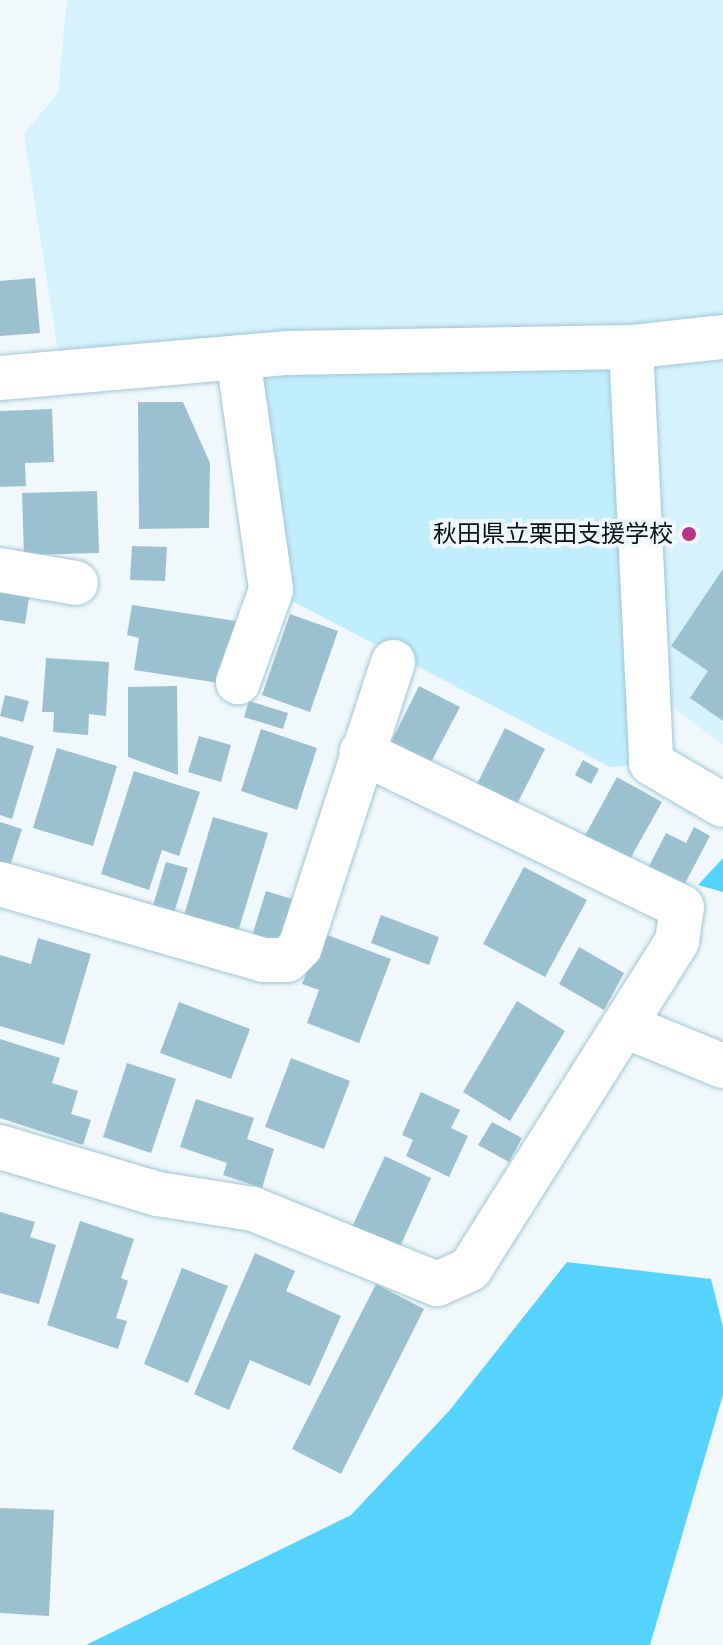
<!DOCTYPE html>
<html>
<head>
<meta charset="utf-8">
<style>
  body { margin:0 }
  #map { position:relative; width:723px; height:1645px; overflow:hidden; background:#f0f8fb; font-family:"Archivo Narrow","Noto Sans JP",sans-serif }
  div>[style] { position:absolute }
  [style*='--x'] { left:calc(var(--x)*1px); top:calc(var(--y)*1px); width:calc(var(--w)*1px); rotate:calc(var(--a)*1deg) }
  .built>* { inset:0; background:#d6f2fd }
  .green>* { inset:0; background:#c2edfd }
  .forest>* { inset:0; background:#56d3fc }
  .building>* { inset:0; background:#9bc0cf }
  .roads { filter:drop-shadow(0 0 2px #a0c6d4) drop-shadow(0 0 2px #a0c6d4) }
  .minor>* { height:44px; margin:-22px; padding:0 22px; transform-origin:22px; border-radius:22px; background:#fff }
  .dots>* { width:22px; height:22px; translate:-50% -50%; box-sizing:border-box; border:4px solid #f0f8fb; border-radius:50% }
  span { translate:-50% -50%; white-space:nowrap; text-align:center; line-height:1.15; -webkit-text-stroke:8px #f0f8fb; paint-order:stroke }
  .poi-label { font-size:24px; color:#041116 }
  .right { translate:-100% -50%; text-align:right }
</style>
</head>
<body>
<div id="map">
  <div class="built">
    <div style="clip-path:polygon(67px 0,723px 0,723px 745px,660px 697px,648px 371px,615px 324px,243px 337px,59px 357px,24px 134px,58px 93px)"></div>
  </div>
  <div class="green">
    <div style="clip-path:polygon(631px 347px,651px 763px,610px 767px,271px 590px,238px 357px)"></div>
  </div>
  <div class="forest">
    <div style="clip-path:polygon(723px 858px,723px 892px,698px 885px)"></div>
    <div style="clip-path:polygon(567px 1262px,711px 1279px,723px 1327px,723px 1395px,650px 1645px,86px 1645px,351px 1515px,449px 1411px)"></div>
  </div>
  <div class="building">
    <div style="clip-path:polygon(35px 278px,40px 333px,0 336px,0 281px)"></div>
    <div style="clip-path:polygon(138px 402px,183px 402px,210px 463px,209px 528px,139px 529px)"></div>
    <div style="clip-path:polygon(52px 409px,54px 462px,25px 463px,26px 486px,0 487px,0 411px)"></div>
    <div style="clip-path:polygon(97px 491px,99px 553px,24px 555px,22px 493px)"></div>
    <div style="clip-path:polygon(132px 546px,167px 547px,165px 581px,130px 580px)"></div>
    <div style="clip-path:polygon(723px 569px,723px 721px,690px 698px,708px 671px,671px 646px)"></div>
    <div style="clip-path:polygon(0 586px,30px 591px,25px 624px,0 620px)"></div>
    <div style="clip-path:polygon(132px 605px,236px 621px,226px 684px,134px 670px,139px 638px,127px 635px)"></div>
    <div style="clip-path:polygon(290px 614px,338px 631px,310px 712px,262px 695px)"></div>
    <div style="clip-path:polygon(46px 658px,109px 662px,106px 716px,89px 714px,88px 735px,53px 732px,54px 712px,42px 712px)"></div>
    <div style="clip-path:polygon(177px 686px,178px 775px,128px 757px,128px 687px)"></div>
    <div style="clip-path:polygon(419px 686px,460px 707px,429px 766px,389px 746px)"></div>
    <div style="clip-path:polygon(5px 695px,29px 701px,23px 722px,0 716px)"></div>
    <div style="clip-path:polygon(249px 701px,288px 713px,283px 729px,244px 717px)"></div>
    <div style="clip-path:polygon(505px 728px,545px 749px,515px 808px,475px 788px)"></div>
    <div style="clip-path:polygon(261px 729px,317px 748px,297px 810px,241px 791px)"></div>
    <div style="clip-path:polygon(0 736px,34px 746px,12px 819px,0 815px)"></div>
    <div style="clip-path:polygon(199px 736px,231px 745px,221px 782px,188px 772px)"></div>
    <div style="clip-path:polygon(57px 748px,117px 766px,93px 846px,33px 828px)"></div>
    <div style="clip-path:polygon(583px 760px,599px 769px,591px 784px,575px 775px)"></div>
    <div style="clip-path:polygon(134px 771px,200px 792px,179px 856px,162px 850px,149px 890px,101px 874px)"></div>
    <div style="clip-path:polygon(617px 777px,662px 802px,626px 866px,582px 841px)"></div>
    <div style="clip-path:polygon(213px 817px,268px 833px,237px 935px,183px 919px)"></div>
    <div style="clip-path:polygon(0 822px,22px 829px,9px 869px,0 866px)"></div>
    <div style="clip-path:polygon(694px 827px,710px 836px,682px 889px,647px 870px,666px 833px,686px 843px)"></div>
    <div style="clip-path:polygon(166px 862px,188px 868px,172px 919px,151px 912px)"></div>
    <div style="clip-path:polygon(524px 867px,587px 900px,545px 977px,483px 944px)"></div>
    <div style="clip-path:polygon(266px 891px,298px 901px,284px 946px,252px 936px)"></div>
    <div style="clip-path:polygon(381px 915px,439px 937px,429px 965px,371px 943px)"></div>
    <div style="clip-path:polygon(322px 933px,391px 959px,359px 1043px,307px 1023px,319px 990px,302px 984px)"></div>
    <div style="clip-path:polygon(38px 938px,91px 954px,64px 1045px,0 1026px,0 955px,31px 964px)"></div>
    <div style="clip-path:polygon(579px 947px,624px 973px,604px 1010px,559px 984px)"></div>
    <div style="clip-path:polygon(517px 1001px,565px 1031px,510px 1121px,463px 1092px)"></div>
    <div style="clip-path:polygon(179px 1002px,250px 1029px,231px 1079px,160px 1053px)"></div>
    <div style="clip-path:polygon(0 1039px,60px 1058px,52px 1083px,78px 1091px,71px 1114px,91px 1120px,83px 1145px,0 1118px)"></div>
    <div style="clip-path:polygon(291px 1058px,350px 1081px,324px 1149px,265px 1127px)"></div>
    <div style="clip-path:polygon(127px 1063px,176px 1079px,151px 1153px,103px 1137px)"></div>
    <div style="clip-path:polygon(421px 1092px,460px 1110px,451px 1128px,468px 1136px,449px 1177px,406px 1156px,413px 1140px,402px 1135px)"></div>
    <div style="clip-path:polygon(196px 1099px,254px 1118px,247px 1139px,274px 1149px,262px 1188px,223px 1175px,227px 1163px,180px 1147px)"></div>
    <div style="clip-path:polygon(492px 1122px,522px 1138px,509px 1162px,478px 1145px)"></div>
    <div style="clip-path:polygon(385px 1156px,431px 1178px,399px 1249px,352px 1227px)"></div>
    <div style="clip-path:polygon(0 1212px,35px 1222px,30px 1237px,56px 1245px,39px 1304px,0 1293px)"></div>
    <div style="clip-path:polygon(80px 1221px,134px 1239px,121px 1278px,128px 1281px,116px 1318px,127px 1321px,118px 1349px,47px 1325px)"></div>
    <div style="clip-path:polygon(255px 1253px,295px 1271px,286px 1291px,341px 1316px,310px 1386px,250px 1360px,229px 1410px,194px 1394px)"></div>
    <div style="clip-path:polygon(182px 1268px,228px 1286px,188px 1383px,144px 1364px)"></div>
    <div style="clip-path:polygon(376px 1284px,424px 1309px,341px 1474px,292px 1449px)"></div>
    <div style="clip-path:polygon(0 1508px,54px 1510px,49px 1616px,0 1613px)"></div>
  </div>
  <div class="roads">
    <div class="minor">
      <div style="--x:631;--y:347;--w:416;--a:87.2"></div>
      <div style="--x:651;--y:763;--w:83;--a:30.3"></div>
      <div style="--x:238;--y:357;--w:235;--a:81.9"></div>
      <div style="--x:271;--y:590;--w:98;--a:109.7"></div>
      <div style="--x:0;--y:378;--w:289;--a:-5"></div>
      <div style="--x:288;--y:353;--w:343;--a:-1"></div>
      <div style="--x:631;--y:347;--w:93;--a:-6.2"></div>
      <div style="--x:0;--y:570;--w:77;--a:9.7"></div>
      <div style="--x:0;--y:884;--w:274;--a:16.1"></div>
      <div style="--x:263;--y:960;--w:24;--a:0"></div>
      <div style="--x:287;--y:960;--w:18;--a:-45"></div>
      <div style="--x:300;--y:947;--w:300;--a:-71.9"></div>
      <div style="--x:625;--y:1026;--w:106;--a:22.2"></div>
      <div style="--x:0;--y:1147;--w:165;--a:16.6"></div>
      <div style="--x:158;--y:1194;--w:96;--a:9"></div>
      <div style="--x:253;--y:1209;--w:199;--a:22.2"></div>
      <div style="--x:437;--y:1284;--w:36;--a:-24"></div>
      <div style="--x:470;--y:1269;--w:388;--a:-57.7"></div>
      <div style="--x:677;--y:941;--w:34;--a:-82"></div>
      <div style="--x:682;--y:907;--w:356;--a:-154.2"></div>
    </div>
  </div>
  <div class="dots">
    <div style="left:689px;top:534px;background:#b63681"></div>
  </div>
  <div class="poi-label">
    <span class="right" style="left:673px;top:534px">秋田県立栗田支援学校</span>
  </div>
</div>
</body>
</html>
